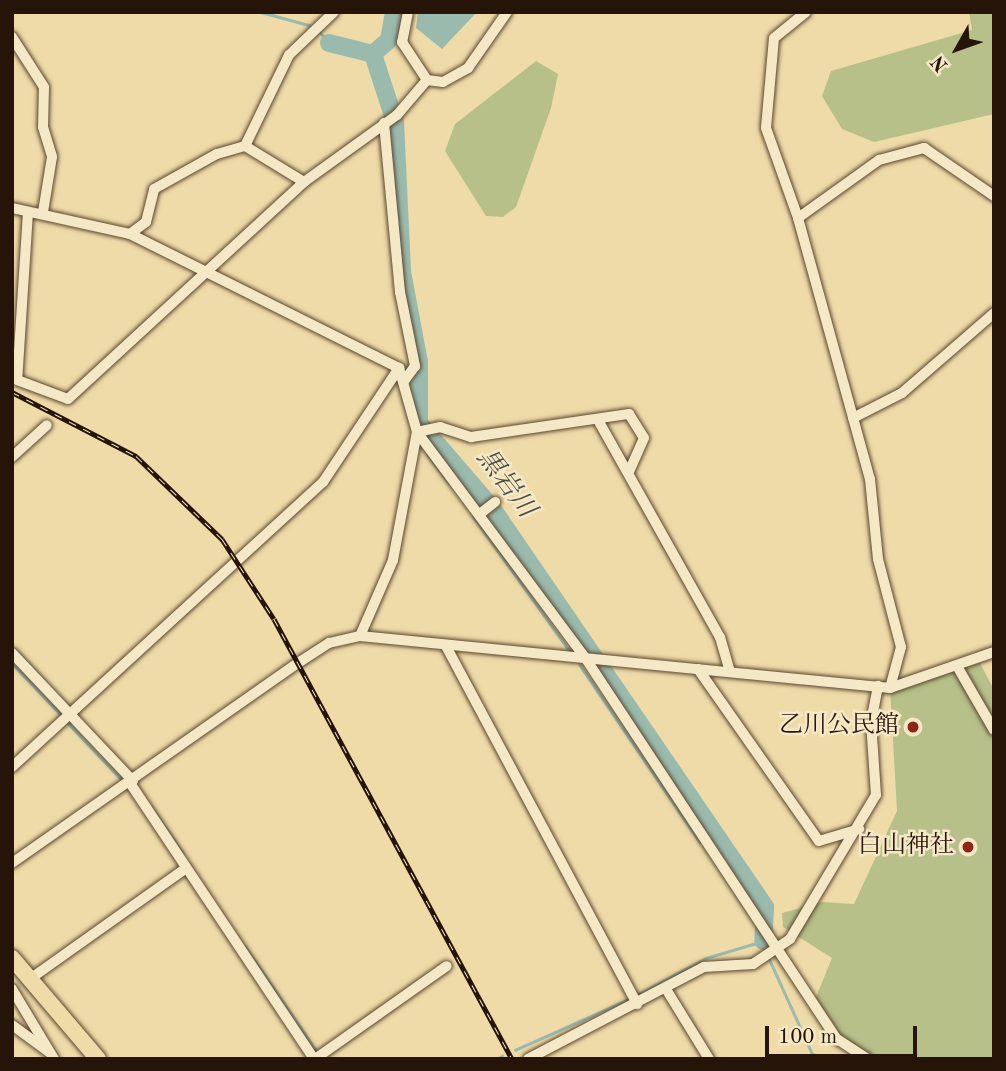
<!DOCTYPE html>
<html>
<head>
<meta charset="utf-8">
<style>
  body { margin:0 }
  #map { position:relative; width:1006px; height:1071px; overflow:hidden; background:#efdba8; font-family:"Old Standard TT","Noto Serif JP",serif }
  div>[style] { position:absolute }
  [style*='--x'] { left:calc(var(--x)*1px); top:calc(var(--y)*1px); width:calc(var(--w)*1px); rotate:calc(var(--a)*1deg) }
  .green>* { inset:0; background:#b7c089 }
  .water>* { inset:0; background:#9abaad }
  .stream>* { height:2.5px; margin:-1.25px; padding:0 1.25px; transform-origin:1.25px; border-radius:1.25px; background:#9abaad }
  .river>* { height:18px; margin:-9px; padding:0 9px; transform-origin:9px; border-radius:9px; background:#9abaad }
  .roads { filter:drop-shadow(0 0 2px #594630) drop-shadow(0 0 2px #594630) }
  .minor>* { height:10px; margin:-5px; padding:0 5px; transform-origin:5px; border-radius:5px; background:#f5e8c6 }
  .highway>* { height:16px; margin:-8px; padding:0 8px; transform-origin:8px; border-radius:8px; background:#efdba8 }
  .rail>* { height:5px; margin-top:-2.5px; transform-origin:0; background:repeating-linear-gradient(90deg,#f5e8c6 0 8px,#271408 0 16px); box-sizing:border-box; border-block:2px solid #271408 }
  .dots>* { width:19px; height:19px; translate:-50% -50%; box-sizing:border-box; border:4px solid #f5e8c6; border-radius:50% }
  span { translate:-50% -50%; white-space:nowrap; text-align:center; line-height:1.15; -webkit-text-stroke:5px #f5e8c6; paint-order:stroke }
  .poi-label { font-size:24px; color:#271408 }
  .right { translate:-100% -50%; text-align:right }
  .water-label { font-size:26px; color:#4f4e42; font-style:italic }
  .frame { position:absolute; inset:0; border:14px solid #271408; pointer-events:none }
  .north { position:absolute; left:922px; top:14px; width:70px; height:70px; -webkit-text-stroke:5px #f5e8c6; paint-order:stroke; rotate:230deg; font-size:19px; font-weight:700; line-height:28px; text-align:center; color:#271408 }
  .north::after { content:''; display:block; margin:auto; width:24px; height:32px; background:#271408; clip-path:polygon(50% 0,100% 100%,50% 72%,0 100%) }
  .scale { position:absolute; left:765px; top:1026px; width:152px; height:32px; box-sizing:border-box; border:4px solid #271408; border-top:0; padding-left:9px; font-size:21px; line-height:24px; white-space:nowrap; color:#271408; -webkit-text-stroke:5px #f5e8c6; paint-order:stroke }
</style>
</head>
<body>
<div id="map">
  <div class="green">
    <div style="clip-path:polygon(969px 12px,994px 12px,994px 114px,874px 142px,842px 129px,822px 96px,831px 71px,972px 30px)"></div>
    <div style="clip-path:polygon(536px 61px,558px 74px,551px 108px,516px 207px,503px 217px,486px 216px,445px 151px,455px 124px)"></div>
    <div style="clip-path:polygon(977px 657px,994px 690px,994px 1059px,868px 1059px,844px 1046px,814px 1002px,832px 958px,783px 927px,782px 913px,822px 902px,854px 904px,897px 811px,890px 688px)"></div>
  </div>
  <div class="water">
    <div style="clip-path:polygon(418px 12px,477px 12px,442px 49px,416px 28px)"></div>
  </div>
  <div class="stream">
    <div style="--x:261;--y:12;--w:50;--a:15.2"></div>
    <div style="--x:320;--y:32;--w:14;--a:51"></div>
    <div style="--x:428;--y:455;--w:35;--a:53"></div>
    <div style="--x:473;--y:516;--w:165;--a:54.4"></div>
    <div style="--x:12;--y:663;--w:74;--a:46.6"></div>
    <div style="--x:580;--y:665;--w:214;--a:55.9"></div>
    <div style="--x:67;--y:722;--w:81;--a:46.5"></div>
    <div style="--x:151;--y:806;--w:57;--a:55.8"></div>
    <div style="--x:245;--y:946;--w:130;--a:55.7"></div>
    <div style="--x:768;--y:956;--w:107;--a:65.6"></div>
    <div style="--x:812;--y:1053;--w:13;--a:29"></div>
    <div style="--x:637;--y:995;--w:78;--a:-28.2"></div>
    <div style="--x:706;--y:958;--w:59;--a:-16.6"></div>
    <div style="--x:763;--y:941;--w:9;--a:72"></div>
    <div style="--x:515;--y:1050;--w:127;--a:-24.1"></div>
    <div style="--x:497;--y:1059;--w:6;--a:-31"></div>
  </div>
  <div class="river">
    <div style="--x:394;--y:12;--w:28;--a:100"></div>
    <div style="--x:389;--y:40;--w:21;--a:139"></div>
    <div style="--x:373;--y:54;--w:71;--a:72.1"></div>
    <div style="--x:395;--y:122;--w:150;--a:87.3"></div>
    <div style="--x:402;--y:272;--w:92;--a:79.3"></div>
    <div style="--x:419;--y:362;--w:61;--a:90"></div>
    <div style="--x:419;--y:423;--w:112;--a:49.3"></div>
    <div style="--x:492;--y:508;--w:483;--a:55.6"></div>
    <div style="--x:765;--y:907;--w:34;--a:93"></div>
    <div style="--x:329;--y:43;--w:45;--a:14"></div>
  </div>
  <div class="roads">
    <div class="minor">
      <div style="--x:408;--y:12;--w:31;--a:101"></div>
      <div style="--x:402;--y:42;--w:45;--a:56.7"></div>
      <div style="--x:806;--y:12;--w:41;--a:140.9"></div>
      <div style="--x:774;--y:38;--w:90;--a:95.1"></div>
      <div style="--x:766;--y:128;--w:96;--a:70.4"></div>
      <div style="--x:798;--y:218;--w:271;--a:74.6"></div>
      <div style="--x:870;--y:479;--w:80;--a:84.3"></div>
      <div style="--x:878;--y:559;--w:91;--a:75.4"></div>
      <div style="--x:901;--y:647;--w:42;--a:105"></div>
      <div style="--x:12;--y:37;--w:59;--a:57.4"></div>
      <div style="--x:44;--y:87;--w:40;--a:91.4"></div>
      <div style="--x:43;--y:127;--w:31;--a:73"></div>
      <div style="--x:52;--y:157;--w:56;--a:99.3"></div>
      <div style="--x:384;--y:123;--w:170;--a:84.6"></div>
      <div style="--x:400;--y:292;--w:76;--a:78.5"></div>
      <div style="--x:415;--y:366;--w:19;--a:126"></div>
      <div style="--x:304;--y:182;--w:69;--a:-148.6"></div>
      <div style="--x:245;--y:146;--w:101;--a:-64.2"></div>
      <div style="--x:289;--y:55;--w:62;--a:-43.7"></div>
      <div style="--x:12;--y:208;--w:121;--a:12.4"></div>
      <div style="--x:130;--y:234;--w:301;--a:26.5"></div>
      <div style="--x:399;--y:368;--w:66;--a:74.3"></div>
      <div style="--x:417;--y:432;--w:283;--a:53.3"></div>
      <div style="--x:586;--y:659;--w:455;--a:56.6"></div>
      <div style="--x:837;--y:1039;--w:37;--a:33"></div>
      <div style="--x:28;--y:212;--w:168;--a:93.7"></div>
      <div style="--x:17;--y:380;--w:54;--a:20.4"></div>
      <div style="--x:68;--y:399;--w:321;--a:-42.6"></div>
      <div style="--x:304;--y:182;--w:115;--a:-35.8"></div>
      <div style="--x:397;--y:115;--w:46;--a:-49.4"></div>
      <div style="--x:427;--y:80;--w:16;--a:7"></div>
      <div style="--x:443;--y:82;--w:29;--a:-29"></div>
      <div style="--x:468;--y:68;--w:68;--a:-55.1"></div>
      <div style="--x:798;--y:218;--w:100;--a:-35.6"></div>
      <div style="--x:879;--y:160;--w:47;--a:-14.9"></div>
      <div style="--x:924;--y:148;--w:85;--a:34.4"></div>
      <div style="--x:130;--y:234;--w:20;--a:-37"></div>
      <div style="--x:146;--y:222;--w:34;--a:-76"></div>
      <div style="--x:154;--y:189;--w:72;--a:-29.1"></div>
      <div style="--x:217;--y:154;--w:29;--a:-16"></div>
      <div style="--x:853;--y:418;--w:55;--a:-27"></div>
      <div style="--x:902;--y:393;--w:122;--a:-41"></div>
      <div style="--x:598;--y:420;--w:249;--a:60.7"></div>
      <div style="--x:720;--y:637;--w:35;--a:74"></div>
      <div style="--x:12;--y:457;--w:47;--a:-42.4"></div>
      <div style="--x:481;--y:513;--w:18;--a:-38"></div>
      <div style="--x:360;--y:636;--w:83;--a:-66.5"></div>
      <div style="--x:393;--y:560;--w:130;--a:-79.4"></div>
      <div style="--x:417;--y:432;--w:24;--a:-12"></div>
      <div style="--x:440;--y:427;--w:33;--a:18"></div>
      <div style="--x:471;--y:437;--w:160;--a:-8.3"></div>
      <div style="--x:629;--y:414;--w:28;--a:58"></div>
      <div style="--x:644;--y:438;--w:36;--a:114"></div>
      <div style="--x:446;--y:646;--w:406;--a:61.9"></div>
      <div style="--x:12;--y:653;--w:176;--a:46.6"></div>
      <div style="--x:957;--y:666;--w:74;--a:60"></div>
      <div style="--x:698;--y:669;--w:210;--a:54.9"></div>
      <div style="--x:819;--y:841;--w:42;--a:-16.7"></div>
      <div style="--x:12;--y:767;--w:422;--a:-42.5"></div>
      <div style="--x:323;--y:482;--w:137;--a:-56.3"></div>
      <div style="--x:130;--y:783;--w:332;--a:56.3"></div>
      <div style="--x:12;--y:863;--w:349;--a:-35"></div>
      <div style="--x:298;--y:663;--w:37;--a:-33"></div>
      <div style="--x:329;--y:643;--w:32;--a:-13"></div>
      <div style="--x:360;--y:636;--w:533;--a:5.6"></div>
      <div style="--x:890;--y:688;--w:110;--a:-19.1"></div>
      <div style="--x:30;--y:979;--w:191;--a:-35.4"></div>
      <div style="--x:12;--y:989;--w:82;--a:59"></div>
      <div style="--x:666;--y:989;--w:82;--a:58.4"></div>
      <div style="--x:12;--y:1025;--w:46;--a:36.1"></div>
      <div style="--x:315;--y:1059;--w:161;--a:-35.2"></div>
      <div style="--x:528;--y:1059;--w:199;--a:-27.6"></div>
      <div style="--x:704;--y:967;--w:49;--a:-3.5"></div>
      <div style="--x:753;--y:964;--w:45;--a:-34"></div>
      <div style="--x:790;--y:939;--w:168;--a:-59.2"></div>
      <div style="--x:876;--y:795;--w:73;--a:-93.9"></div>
      <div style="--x:871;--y:722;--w:37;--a:-79"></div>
    </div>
    <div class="highway">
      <div style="--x:12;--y:958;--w:133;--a:49.6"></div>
    </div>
  </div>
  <div class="rail">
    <div style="--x:12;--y:392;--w:140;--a:27.3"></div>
    <div style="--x:136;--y:456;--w:120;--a:44"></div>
    <div style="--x:222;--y:539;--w:95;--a:57"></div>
    <div style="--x:274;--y:619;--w:500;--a:61.59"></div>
  </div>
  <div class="dots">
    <div style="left:913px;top:727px;background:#8f2418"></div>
    <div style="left:968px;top:847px;background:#8f2418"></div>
  </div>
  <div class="poi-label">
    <span class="right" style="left:899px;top:727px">乙川公民館</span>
    <span class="right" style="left:954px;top:847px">白山神社</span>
  </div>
  <div class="water-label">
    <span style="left:505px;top:484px;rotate:53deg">黒岩川</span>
  </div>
  <div class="frame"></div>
  <div class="north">N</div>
  <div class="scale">100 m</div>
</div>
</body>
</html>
